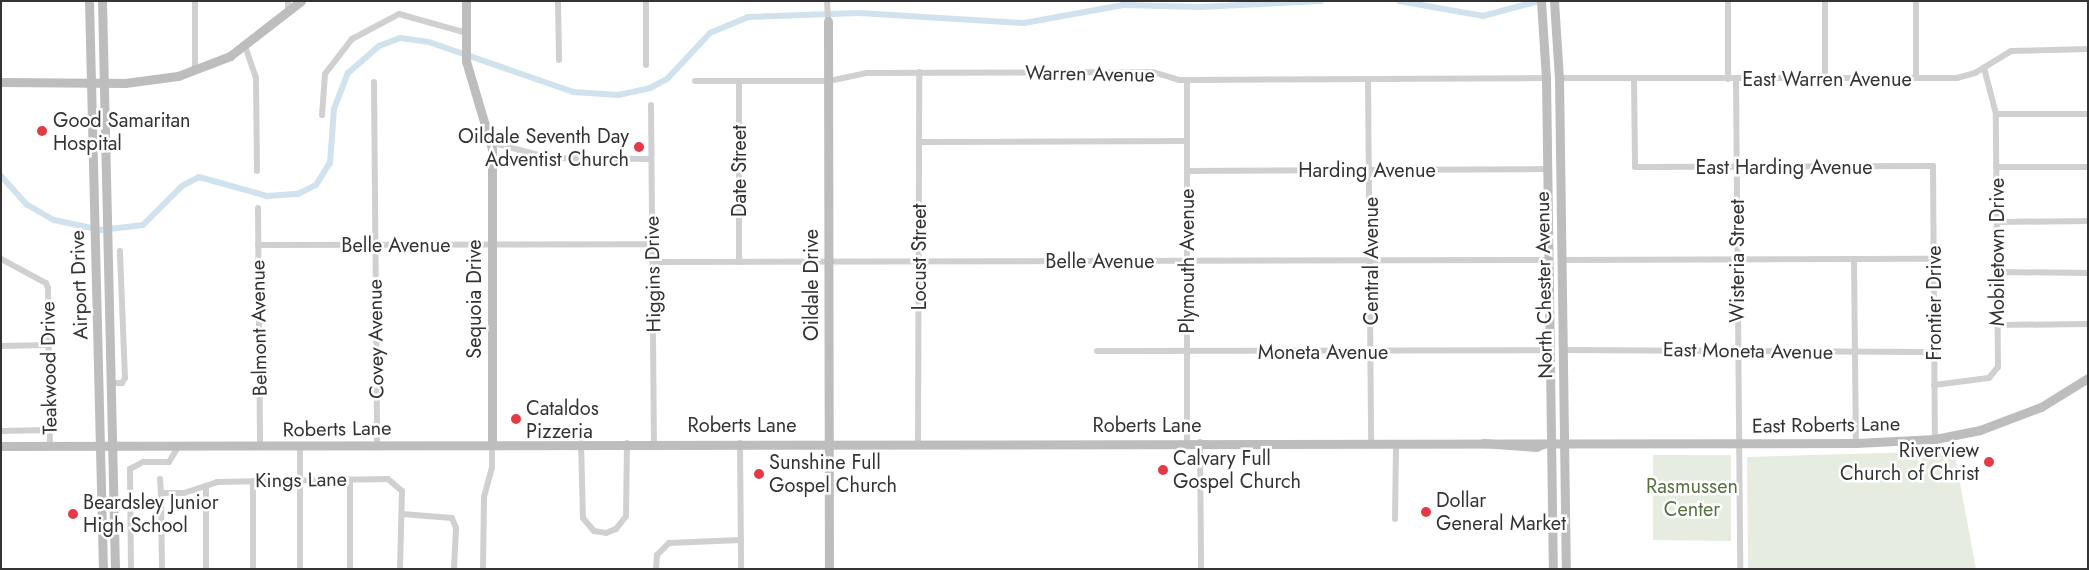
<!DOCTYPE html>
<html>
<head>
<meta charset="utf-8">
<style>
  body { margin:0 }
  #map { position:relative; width:2089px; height:570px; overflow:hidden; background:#fff; font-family:Jost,sans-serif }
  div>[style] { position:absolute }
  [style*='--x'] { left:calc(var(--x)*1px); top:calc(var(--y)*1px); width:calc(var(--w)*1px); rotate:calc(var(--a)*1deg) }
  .green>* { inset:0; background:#e6ecdf }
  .canal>* { height:6px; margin:-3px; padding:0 3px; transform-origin:3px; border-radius:3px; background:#cfe2ee }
  .street>* { height:6px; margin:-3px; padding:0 3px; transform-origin:3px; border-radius:3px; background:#d0d0d0 }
  .secondary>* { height:9px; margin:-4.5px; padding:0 4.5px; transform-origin:4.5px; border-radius:4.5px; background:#bdbdbd }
  .dots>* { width:14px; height:14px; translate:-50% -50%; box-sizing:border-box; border:2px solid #fff; border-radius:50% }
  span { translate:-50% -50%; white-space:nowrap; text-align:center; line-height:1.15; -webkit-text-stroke:5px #fff; paint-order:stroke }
  .street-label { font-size:20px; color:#333 }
  .poi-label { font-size:20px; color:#333 }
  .left { translate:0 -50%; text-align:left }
  .right { translate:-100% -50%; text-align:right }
  .park-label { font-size:20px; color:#56703f }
  .frame { position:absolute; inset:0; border:2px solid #333; pointer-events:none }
</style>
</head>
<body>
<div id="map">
  <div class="green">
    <div style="clip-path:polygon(1954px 451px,1976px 569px,1748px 569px,1747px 457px)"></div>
    <div style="clip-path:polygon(1653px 455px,1731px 455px,1731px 541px,1653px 540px)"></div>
  </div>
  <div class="canal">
    <div style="--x:1399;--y:1;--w:85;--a:10.1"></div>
    <div style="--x:1483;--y:16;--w:58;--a:-15"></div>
    <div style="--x:1;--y:176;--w:38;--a:48"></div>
    <div style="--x:26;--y:204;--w:32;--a:30"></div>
    <div style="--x:54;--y:220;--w:48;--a:12"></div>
    <div style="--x:101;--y:230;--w:42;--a:-6.8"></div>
    <div style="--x:143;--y:225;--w:55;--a:-45"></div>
    <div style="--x:182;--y:186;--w:19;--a:-28"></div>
    <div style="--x:199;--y:177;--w:71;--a:15.6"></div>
    <div style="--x:267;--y:196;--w:31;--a:-4"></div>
    <div style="--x:298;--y:194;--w:20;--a:-27"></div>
    <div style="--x:316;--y:185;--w:26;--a:-58"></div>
    <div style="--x:330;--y:163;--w:54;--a:-85.8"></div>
    <div style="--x:334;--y:109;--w:39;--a:-69"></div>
    <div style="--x:348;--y:73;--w:41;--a:-41.1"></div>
    <div style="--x:379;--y:46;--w:22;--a:-21"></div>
    <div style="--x:400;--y:38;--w:29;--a:8"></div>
    <div style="--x:429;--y:42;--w:152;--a:19.1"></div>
    <div style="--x:573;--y:92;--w:45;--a:3.8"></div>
    <div style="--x:618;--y:95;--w:33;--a:-12"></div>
    <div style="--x:650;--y:88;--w:19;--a:-28"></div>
    <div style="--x:667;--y:79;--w:63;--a:-46.9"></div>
    <div style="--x:710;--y:33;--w:41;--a:-22.8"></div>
    <div style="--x:748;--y:17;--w:111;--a:-2.1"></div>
    <div style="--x:859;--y:13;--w:165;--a:3.5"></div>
    <div style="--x:1024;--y:23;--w:101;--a:-10.3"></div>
    <div style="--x:1123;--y:5;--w:77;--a:1.5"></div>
    <div style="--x:1200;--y:7;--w:121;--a:-2.8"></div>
  </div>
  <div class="street">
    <div style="--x:195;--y:1;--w:70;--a:90"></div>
    <div style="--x:288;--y:1;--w:12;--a:90"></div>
    <div style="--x:558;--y:1;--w:59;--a:89"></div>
    <div style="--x:827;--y:1;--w:20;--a:87"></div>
    <div style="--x:1728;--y:1;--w:78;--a:90"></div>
    <div style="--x:1916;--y:1;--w:77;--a:90"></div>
    <div style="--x:245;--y:46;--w:34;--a:71"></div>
    <div style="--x:256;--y:78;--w:93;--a:89.4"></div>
    <div style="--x:646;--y:65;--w:64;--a:-90"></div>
    <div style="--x:1559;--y:78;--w:398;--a:0"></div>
    <div style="--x:1957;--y:78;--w:19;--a:-16"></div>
    <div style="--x:1975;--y:73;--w:42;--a:-31.4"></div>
    <div style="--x:2011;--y:51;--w:77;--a:-1.5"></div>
    <div style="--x:1634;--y:79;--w:88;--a:89.3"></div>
    <div style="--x:1635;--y:167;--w:298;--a:-0.2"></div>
    <div style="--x:1933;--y:166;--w:273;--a:89.6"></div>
    <div style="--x:1736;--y:79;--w:490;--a:89.5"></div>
    <div style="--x:1825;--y:79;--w:78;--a:-90"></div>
    <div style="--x:1187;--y:80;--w:362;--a:90"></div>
    <div style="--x:1368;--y:80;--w:363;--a:89.5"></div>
    <div style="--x:695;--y:81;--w:134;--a:0"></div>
    <div style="--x:829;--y:81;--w:39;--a:-12"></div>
    <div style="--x:867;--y:73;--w:286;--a:-0.2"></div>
    <div style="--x:1153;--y:72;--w:27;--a:17"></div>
    <div style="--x:1179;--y:80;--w:367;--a:-0.3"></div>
    <div style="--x:374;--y:82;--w:363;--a:89.5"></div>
    <div style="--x:651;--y:105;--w:338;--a:89.5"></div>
    <div style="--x:1996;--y:114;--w:92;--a:0"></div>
    <div style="--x:322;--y:115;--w:41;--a:-85.8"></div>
    <div style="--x:325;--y:74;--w:44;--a:-52.4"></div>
    <div style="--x:352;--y:39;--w:53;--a:-28"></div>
    <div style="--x:399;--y:14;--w:71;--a:15.6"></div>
    <div style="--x:490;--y:142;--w:62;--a:14.9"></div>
    <div style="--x:550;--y:158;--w:101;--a:0.6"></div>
    <div style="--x:919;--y:142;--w:268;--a:-0.2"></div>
    <div style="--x:1996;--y:167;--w:92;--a:0"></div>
    <div style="--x:1187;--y:171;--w:359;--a:-0.3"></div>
    <div style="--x:258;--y:208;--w:239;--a:89.5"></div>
    <div style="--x:1997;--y:222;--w:91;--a:-0.6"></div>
    <div style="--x:258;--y:245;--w:395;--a:-0.1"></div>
    <div style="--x:1;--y:259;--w:51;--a:28.1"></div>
    <div style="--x:46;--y:283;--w:5;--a:68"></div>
    <div style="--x:48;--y:288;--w:156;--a:89.3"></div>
    <div style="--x:1561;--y:260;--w:372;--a:-0.2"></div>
    <div style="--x:1854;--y:260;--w:183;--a:89.4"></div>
    <div style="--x:653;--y:262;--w:895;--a:-0.13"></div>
    <div style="--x:739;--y:262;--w:181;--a:-90"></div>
    <div style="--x:1997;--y:272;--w:91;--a:0.6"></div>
    <div style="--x:1997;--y:325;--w:91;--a:-0.6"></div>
    <div style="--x:1;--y:346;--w:47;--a:-1.2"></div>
    <div style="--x:1562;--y:350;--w:372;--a:0.3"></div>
    <div style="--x:1097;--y:351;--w:452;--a:-0.1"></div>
    <div style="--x:112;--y:383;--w:10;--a:0"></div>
    <div style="--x:122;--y:383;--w:6;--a:-59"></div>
    <div style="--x:125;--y:378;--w:127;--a:-92.3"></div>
    <div style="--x:1934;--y:385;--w:55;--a:-7.3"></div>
    <div style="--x:1989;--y:378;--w:14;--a:-51"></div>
    <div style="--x:1998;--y:367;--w:253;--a:-90.5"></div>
    <div style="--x:1996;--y:114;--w:48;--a:-104.6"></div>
    <div style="--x:1;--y:431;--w:49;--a:-1.2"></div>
    <div style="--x:918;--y:442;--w:370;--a:-89.8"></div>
    <div style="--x:1200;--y:442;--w:127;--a:89.5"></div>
    <div style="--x:581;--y:443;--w:75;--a:88.5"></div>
    <div style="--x:583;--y:518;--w:17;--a:50"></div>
    <div style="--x:594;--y:531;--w:12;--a:9"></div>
    <div style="--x:606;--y:533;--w:11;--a:-22"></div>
    <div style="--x:616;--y:529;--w:16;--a:-52"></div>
    <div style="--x:626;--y:516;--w:73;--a:-89.2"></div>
    <div style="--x:740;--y:443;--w:126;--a:89.5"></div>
    <div style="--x:160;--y:479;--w:14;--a:86"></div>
    <div style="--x:350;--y:480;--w:89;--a:90"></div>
    <div style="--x:253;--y:481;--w:88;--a:90"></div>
    <div style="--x:206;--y:486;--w:83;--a:90"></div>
    <div style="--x:402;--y:514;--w:50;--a:4.6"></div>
    <div style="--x:452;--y:518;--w:11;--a:68"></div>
    <div style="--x:456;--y:528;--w:41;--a:92.8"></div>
    <div style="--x:1395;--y:519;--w:76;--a:-89.2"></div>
    <div style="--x:131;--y:569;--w:100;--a:-90.6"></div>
    <div style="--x:130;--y:469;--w:15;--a:-28"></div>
    <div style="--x:143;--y:462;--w:26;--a:0"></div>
    <div style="--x:169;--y:462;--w:17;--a:-59"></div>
    <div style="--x:162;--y:569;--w:76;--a:-90.8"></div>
    <div style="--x:161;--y:493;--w:23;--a:0"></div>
    <div style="--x:184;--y:493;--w:35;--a:-18"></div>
    <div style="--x:217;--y:482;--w:171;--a:-1"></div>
    <div style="--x:388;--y:479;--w:18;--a:41"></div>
    <div style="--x:402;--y:491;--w:78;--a:91.5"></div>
    <div style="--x:300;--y:569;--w:122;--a:-90"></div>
    <div style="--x:483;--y:569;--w:72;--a:-89.2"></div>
    <div style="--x:484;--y:497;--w:30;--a:-75"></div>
    <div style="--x:492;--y:468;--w:23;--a:-90"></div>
    <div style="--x:656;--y:569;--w:14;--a:-86"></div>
    <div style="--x:657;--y:555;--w:17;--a:-45"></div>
    <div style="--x:669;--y:543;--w:72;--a:-2.4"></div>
  </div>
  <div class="secondary">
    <div style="--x:89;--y:1;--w:568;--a:88.59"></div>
    <div style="--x:102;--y:1;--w:568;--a:88.69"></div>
    <div style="--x:466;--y:1;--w:60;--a:90"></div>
    <div style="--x:466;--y:61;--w:92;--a:73.5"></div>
    <div style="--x:492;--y:149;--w:296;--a:90"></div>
    <div style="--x:1541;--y:1;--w:77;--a:86.3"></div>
    <div style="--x:1546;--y:78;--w:491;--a:89.2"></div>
    <div style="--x:1554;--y:1;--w:77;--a:86.3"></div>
    <div style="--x:1559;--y:78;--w:491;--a:89.2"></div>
    <div style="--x:828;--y:21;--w:548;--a:89.9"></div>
    <div style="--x:1;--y:82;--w:124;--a:0.5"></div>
    <div style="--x:125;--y:83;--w:53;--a:-7.5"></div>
    <div style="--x:178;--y:76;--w:56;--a:-21"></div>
    <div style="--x:230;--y:56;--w:90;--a:-37.8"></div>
    <div style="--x:1483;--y:443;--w:53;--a:4.3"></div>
    <div style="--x:1536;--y:447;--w:8;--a:-23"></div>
    <div style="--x:1;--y:446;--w:1855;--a:-0.09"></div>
    <div style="--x:1856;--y:443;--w:79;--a:-2.9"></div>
    <div style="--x:1935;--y:439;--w:46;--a:-11.3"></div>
    <div style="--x:1980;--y:430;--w:65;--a:-20.7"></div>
    <div style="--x:2041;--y:407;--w:55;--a:-31.7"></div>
  </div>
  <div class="dots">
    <div style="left:42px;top:131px;background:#e63946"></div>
    <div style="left:639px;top:147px;background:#e63946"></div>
    <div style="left:516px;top:419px;background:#e63946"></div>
    <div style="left:1989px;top:462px;background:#e63946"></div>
    <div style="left:1163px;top:470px;background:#e63946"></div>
    <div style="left:759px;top:474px;background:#e63946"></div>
    <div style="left:1426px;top:512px;background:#e63946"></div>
    <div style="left:73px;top:514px;background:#e63946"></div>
  </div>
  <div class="street-label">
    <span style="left:1090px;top:74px;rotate:1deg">Warren Avenue</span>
    <span style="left:1827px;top:79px">East Warren Avenue</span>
    <span style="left:1784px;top:167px">East Harding Avenue</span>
    <span style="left:1367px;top:170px">Harding Avenue</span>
    <span style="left:739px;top:171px;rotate:-90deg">Date Street</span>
    <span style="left:396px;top:245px">Belle Avenue</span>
    <span style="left:1997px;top:252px;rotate:-90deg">Mobiletown Drive</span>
    <span style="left:919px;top:257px;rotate:-90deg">Locust Street</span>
    <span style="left:1100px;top:261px">Belle Avenue</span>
    <span style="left:1187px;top:261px;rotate:-90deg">Plymouth Avenue</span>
    <span style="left:1371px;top:261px;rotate:-90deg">Central Avenue</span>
    <span style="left:1737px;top:261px;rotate:-90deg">Wisteria Street</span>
    <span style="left:653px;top:274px;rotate:-91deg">Higgins Drive</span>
    <span style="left:79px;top:285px;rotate:-92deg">Airport Drive</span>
    <span style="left:811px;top:285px;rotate:-90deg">Oildale Drive</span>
    <span style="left:1544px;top:285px;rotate:-91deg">North Chester Avenue</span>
    <span style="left:474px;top:299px;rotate:-90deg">Sequoia Drive</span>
    <span style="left:1934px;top:303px;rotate:-90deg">Frontier Drive</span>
    <span style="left:259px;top:328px;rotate:-91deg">Belmont Avenue</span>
    <span style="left:376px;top:339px;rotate:-91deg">Covey Avenue</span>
    <span style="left:1748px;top:351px;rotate:1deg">East Moneta Avenue</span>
    <span style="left:1323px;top:352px">Moneta Avenue</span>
    <span style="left:49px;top:368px;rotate:-91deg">Teakwood Drive</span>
    <span style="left:742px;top:425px">Roberts Lane</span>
    <span style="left:1147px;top:425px">Roberts Lane</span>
    <span style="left:1826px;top:425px;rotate:-1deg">East Roberts Lane</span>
    <span style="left:337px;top:429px;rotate:-1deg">Roberts Lane</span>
    <span style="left:301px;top:480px;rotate:-1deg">Kings Lane</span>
  </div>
  <div class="poi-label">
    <span class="left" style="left:53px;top:132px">Good Samaritan<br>Hospital</span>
    <span class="right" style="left:629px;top:148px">Oildale Seventh Day<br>Adventist Church</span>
    <span class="left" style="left:526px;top:420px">Cataldos<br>Pizzeria</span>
    <span class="right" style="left:1979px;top:462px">Riverview<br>Church of Christ</span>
    <span class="left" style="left:1173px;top:470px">Calvary Full<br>Gospel Church</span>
    <span class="left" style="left:769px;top:474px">Sunshine Full<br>Gospel Church</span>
    <span class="left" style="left:1436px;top:512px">Dollar<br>General Market</span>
    <span class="left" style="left:83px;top:514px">Beardsley Junior<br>High School</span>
  </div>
  <div class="park-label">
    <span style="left:1692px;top:498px">Rasmussen<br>Center</span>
  </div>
  <div class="frame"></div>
</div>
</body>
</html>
